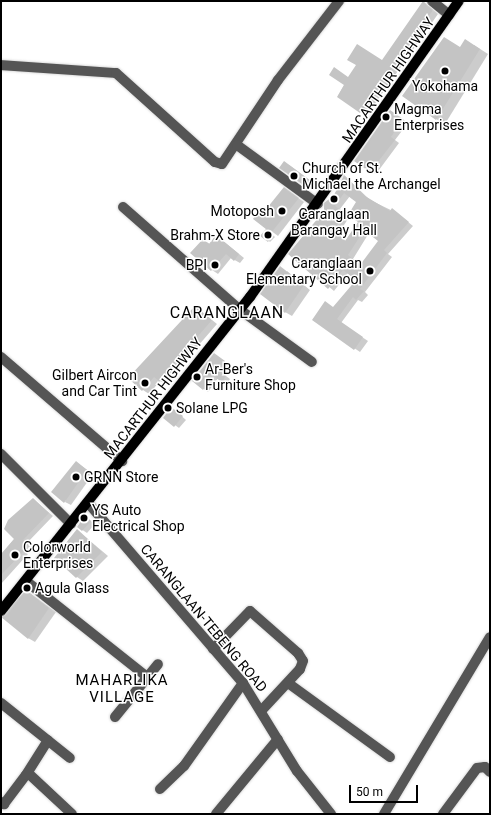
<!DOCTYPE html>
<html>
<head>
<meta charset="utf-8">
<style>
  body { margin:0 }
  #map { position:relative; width:491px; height:815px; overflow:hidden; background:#fff; font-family:Roboto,sans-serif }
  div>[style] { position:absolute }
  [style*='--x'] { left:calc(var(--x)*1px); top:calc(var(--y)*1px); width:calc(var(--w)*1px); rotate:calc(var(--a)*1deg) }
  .shadow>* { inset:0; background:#0003 }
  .building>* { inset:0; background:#c4c4c4 }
  .roads { filter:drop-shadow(0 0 1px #dbdbdb) drop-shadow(0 0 1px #dbdbdb) }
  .minor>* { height:10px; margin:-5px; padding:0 5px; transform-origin:5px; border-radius:5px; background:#555 }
  .major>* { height:10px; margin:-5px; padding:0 5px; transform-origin:5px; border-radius:5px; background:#000 }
  .dots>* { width:11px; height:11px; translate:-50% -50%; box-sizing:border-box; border:2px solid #fff; border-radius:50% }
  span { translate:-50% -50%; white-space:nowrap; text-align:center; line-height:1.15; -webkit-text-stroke:3px #fff; paint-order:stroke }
  .street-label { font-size:14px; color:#000 }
  .poi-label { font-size:14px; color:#000 }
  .left { translate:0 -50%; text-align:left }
  .right { translate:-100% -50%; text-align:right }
  .neighbourhood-label { font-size:15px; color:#000; letter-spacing:1px }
  .quarter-label { font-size:16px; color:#000; letter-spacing:1px }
  .frame { position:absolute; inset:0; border:2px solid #000; pointer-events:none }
  .scale { position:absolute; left:349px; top:785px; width:69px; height:18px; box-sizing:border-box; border:2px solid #000; border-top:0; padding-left:5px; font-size:12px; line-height:14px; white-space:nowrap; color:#000; -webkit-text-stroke:3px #fff; paint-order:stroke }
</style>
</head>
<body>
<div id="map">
  <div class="shadow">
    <div style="clip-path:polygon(429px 6px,438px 14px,367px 115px,338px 96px,348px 78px,382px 61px)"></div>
    <div style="clip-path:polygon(474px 45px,488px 54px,445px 124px,436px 119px,461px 48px)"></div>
    <div style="clip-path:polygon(396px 114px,408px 123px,395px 140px,399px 143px,376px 174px,355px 161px)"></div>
    <div style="clip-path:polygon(289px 165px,315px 184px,311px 189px,281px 167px)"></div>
    <div style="clip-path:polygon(evenodd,345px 176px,370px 200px,397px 213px,413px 226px,388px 254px,392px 257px,365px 292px,368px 295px,362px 302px,358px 300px,341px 323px,368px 341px,360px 352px,313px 320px,334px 308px,357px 280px,348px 273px,334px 291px,290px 254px,325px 211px,345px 176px,350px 196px,358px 202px,349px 215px,340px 209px,350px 196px,345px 176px,350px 216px,359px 222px,346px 241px,338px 234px,350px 216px,345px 176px,369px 233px,379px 241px,361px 265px,353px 259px,369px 233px)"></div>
    <div style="clip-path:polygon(290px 192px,304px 202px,278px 236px,254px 218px)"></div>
    <div style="clip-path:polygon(268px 231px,275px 237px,270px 242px,269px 241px)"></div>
    <div style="clip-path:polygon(217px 236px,244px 258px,240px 263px,231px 258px,218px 274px,212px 270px,203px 240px,210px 244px)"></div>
    <div style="clip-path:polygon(287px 271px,310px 290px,292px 316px,285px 312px)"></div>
    <div style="clip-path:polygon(196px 307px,217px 324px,165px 384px,160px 381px,149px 394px,143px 390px,129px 378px)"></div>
    <div style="clip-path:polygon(218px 357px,229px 365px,222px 373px,230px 379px,227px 384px,218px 378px,208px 392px,193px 381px)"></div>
    <div style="clip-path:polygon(176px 411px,186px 420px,179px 428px,164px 417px)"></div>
    <div style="clip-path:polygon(76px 462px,93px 474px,71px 505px,65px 502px)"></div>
    <div style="clip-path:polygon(33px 499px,53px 516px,27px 543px,30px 546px,25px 552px,28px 554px,1px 584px,1px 555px,15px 538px)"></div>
    <div style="clip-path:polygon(85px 517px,95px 524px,87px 533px,78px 527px)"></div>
    <div style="clip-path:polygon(77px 530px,108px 556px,83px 581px,77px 577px)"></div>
    <div style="clip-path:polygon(27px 591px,56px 612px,35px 642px,28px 638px)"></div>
  </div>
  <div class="building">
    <div style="clip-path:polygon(423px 1px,433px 10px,360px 113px,337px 97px,344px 85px,329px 75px,334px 67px,348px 77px,356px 65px,347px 60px,357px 44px,382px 60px)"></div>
    <div style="clip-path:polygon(444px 37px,460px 47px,465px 39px,480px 49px,436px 120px,402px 96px)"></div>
    <div style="clip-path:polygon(390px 110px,403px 119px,391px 137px,395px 140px,370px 172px,354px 161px)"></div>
    <div style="clip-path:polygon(284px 161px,311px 181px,306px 187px,279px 168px)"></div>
    <div style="clip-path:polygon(evenodd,344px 175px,365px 196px,390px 211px,392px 208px,409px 222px,384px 250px,387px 253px,360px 289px,364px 291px,356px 300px,353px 297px,337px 319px,363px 337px,354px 350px,312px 320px,325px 301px,333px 307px,356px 280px,343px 270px,328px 289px,288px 254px,324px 211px,324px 203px,334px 195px,344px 175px,344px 193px,356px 202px,348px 215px,358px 222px,345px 241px,333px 231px,345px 213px,335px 206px,344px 193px,344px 175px,364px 230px,378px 241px,360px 265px,348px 255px,364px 230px)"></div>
    <div style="clip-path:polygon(284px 187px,299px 198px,271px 233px,253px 219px,259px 210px,263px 213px)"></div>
    <div style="clip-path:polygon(266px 229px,273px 235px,268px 242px,260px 236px)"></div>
    <div style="clip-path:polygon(216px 235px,239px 254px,234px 261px,226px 254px,211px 271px,190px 253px,203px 239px,209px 244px)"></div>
    <div style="clip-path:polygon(280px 266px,304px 285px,285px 313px,260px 294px)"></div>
    <div style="clip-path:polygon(195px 306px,212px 320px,159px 381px,154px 377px,142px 391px,128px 378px)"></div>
    <div style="clip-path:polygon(214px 353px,225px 361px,218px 370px,226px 376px,222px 382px,213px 376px,203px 390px,192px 381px)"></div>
    <div style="clip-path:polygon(171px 407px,183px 416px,174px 427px,163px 418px)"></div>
    <div style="clip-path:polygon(76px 461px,87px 470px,64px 503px,51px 492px)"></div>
    <div style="clip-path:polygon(33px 498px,49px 513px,23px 540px,27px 543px,21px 549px,24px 551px,1px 575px,1px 554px,14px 539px,4px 529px,8px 520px)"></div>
    <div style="clip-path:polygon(85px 515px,91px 521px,82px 531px,77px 527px)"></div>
    <div style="clip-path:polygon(77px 529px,102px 552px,76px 578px,54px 558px)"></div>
    <div style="clip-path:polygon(26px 590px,49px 608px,28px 639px,1px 617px)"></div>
  </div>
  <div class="roads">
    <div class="minor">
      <div style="--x:432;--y:1;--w:22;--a:39"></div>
      <div style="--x:1;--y:65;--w:115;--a:4"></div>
      <div style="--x:116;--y:73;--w:133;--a:42"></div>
      <div style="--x:215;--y:162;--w:7;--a:16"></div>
      <div style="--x:222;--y:164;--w:101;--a:-56.3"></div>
      <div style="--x:278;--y:80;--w:100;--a:-52.3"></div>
      <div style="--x:237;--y:145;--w:100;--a:36.1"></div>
      <div style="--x:123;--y:207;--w:154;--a:41.3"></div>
      <div style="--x:239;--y:309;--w:90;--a:36"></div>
      <div style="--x:1;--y:357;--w:160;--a:40.7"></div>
      <div style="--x:1;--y:454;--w:99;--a:45"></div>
      <div style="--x:89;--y:504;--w:236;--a:49.3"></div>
      <div style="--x:243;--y:683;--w:103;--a:58.5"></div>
      <div style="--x:297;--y:771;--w:55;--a:51.7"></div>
      <div style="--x:26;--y:581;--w:154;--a:38.4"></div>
      <div style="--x:213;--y:649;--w:53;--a:-45.8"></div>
      <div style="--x:250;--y:611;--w:64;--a:41.2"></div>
      <div style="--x:298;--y:653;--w:9;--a:58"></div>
      <div style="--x:303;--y:661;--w:9;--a:111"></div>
      <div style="--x:300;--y:669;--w:57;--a:132.9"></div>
      <div style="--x:288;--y:683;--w:126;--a:36"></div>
      <div style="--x:1;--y:703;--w:88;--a:38.6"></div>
      <div style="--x:115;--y:717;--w:68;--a:-50.9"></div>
      <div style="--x:28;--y:773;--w:60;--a:43"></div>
      <div style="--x:160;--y:789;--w:33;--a:-44"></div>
      <div style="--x:184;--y:766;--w:102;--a:-54.6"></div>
      <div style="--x:1;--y:802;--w:4;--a:34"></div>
      <div style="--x:4;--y:804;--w:36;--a:-53"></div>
      <div style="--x:26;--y:775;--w:41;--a:-57.8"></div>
      <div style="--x:216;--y:814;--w:97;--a:-50.4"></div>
      <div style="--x:384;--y:814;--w:206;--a:-59.1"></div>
      <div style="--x:443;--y:814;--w:57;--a:-53.5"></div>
      <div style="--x:477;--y:768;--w:8;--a:-7"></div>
      <div style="--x:485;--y:767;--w:7;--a:45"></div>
    </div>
    <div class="major">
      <div style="--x:1;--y:611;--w:401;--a:-51.6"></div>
      <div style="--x:250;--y:297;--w:362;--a:-54.8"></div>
    </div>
  </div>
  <div class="dots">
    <div style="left:445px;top:71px;background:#000"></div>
    <div style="left:386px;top:117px;background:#000"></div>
    <div style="left:294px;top:176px;background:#000"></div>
    <div style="left:334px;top:199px;background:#000"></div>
    <div style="left:282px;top:211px;background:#000"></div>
    <div style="left:268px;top:235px;background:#000"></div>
    <div style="left:215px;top:265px;background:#000"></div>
    <div style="left:370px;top:271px;background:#000"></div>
    <div style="left:197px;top:377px;background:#000"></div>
    <div style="left:145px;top:383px;background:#000"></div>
    <div style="left:168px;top:408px;background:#000"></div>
    <div style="left:76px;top:477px;background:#000"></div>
    <div style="left:84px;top:518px;background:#000"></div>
    <div style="left:15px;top:555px;background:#000"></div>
    <div style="left:27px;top:588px;background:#000"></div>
  </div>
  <div class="street-label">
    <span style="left:388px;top:80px;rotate:-55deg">MACARTHUR HIGHWAY</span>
    <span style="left:153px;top:398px;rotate:-52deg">MACARTHUR HIGHWAY</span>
    <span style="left:204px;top:618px;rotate:50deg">CARANGLAAN-TEBENG ROAD</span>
  </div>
  <div class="poi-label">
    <span style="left:445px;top:86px">Yokohama</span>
    <span class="left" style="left:394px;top:117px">Magma<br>Enterprises</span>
    <span class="left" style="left:302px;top:176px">Church of St.<br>Michael the Archangel</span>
    <span class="right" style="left:274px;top:211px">Motoposh</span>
    <span style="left:334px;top:222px">Caranglaan<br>Barangay Hall</span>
    <span class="right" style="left:260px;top:235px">Brahm-X Store</span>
    <span class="right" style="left:362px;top:271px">Caranglaan<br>Elementary School</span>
    <span class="right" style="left:207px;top:265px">BPI</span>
    <span class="left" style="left:205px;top:377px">Ar-Ber's<br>Furniture Shop</span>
    <span class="right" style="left:137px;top:383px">Gilbert Aircon<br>and Car Tint</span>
    <span class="left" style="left:176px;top:408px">Solane LPG</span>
    <span class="left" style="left:84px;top:477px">GRNN Store</span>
    <span class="left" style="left:92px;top:518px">YS Auto<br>Electrical Shop</span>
    <span class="left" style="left:23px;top:555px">Colorworld<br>Enterprises</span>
    <span class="left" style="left:35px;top:588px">Agula Glass</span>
  </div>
  <div class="neighbourhood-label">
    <span style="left:122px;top:689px">MAHARLIKA<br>VILLAGE</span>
  </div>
  <div class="quarter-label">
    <span style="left:227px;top:313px">CARANGLAAN</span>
  </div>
  <div class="frame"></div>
  <div class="scale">50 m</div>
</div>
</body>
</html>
